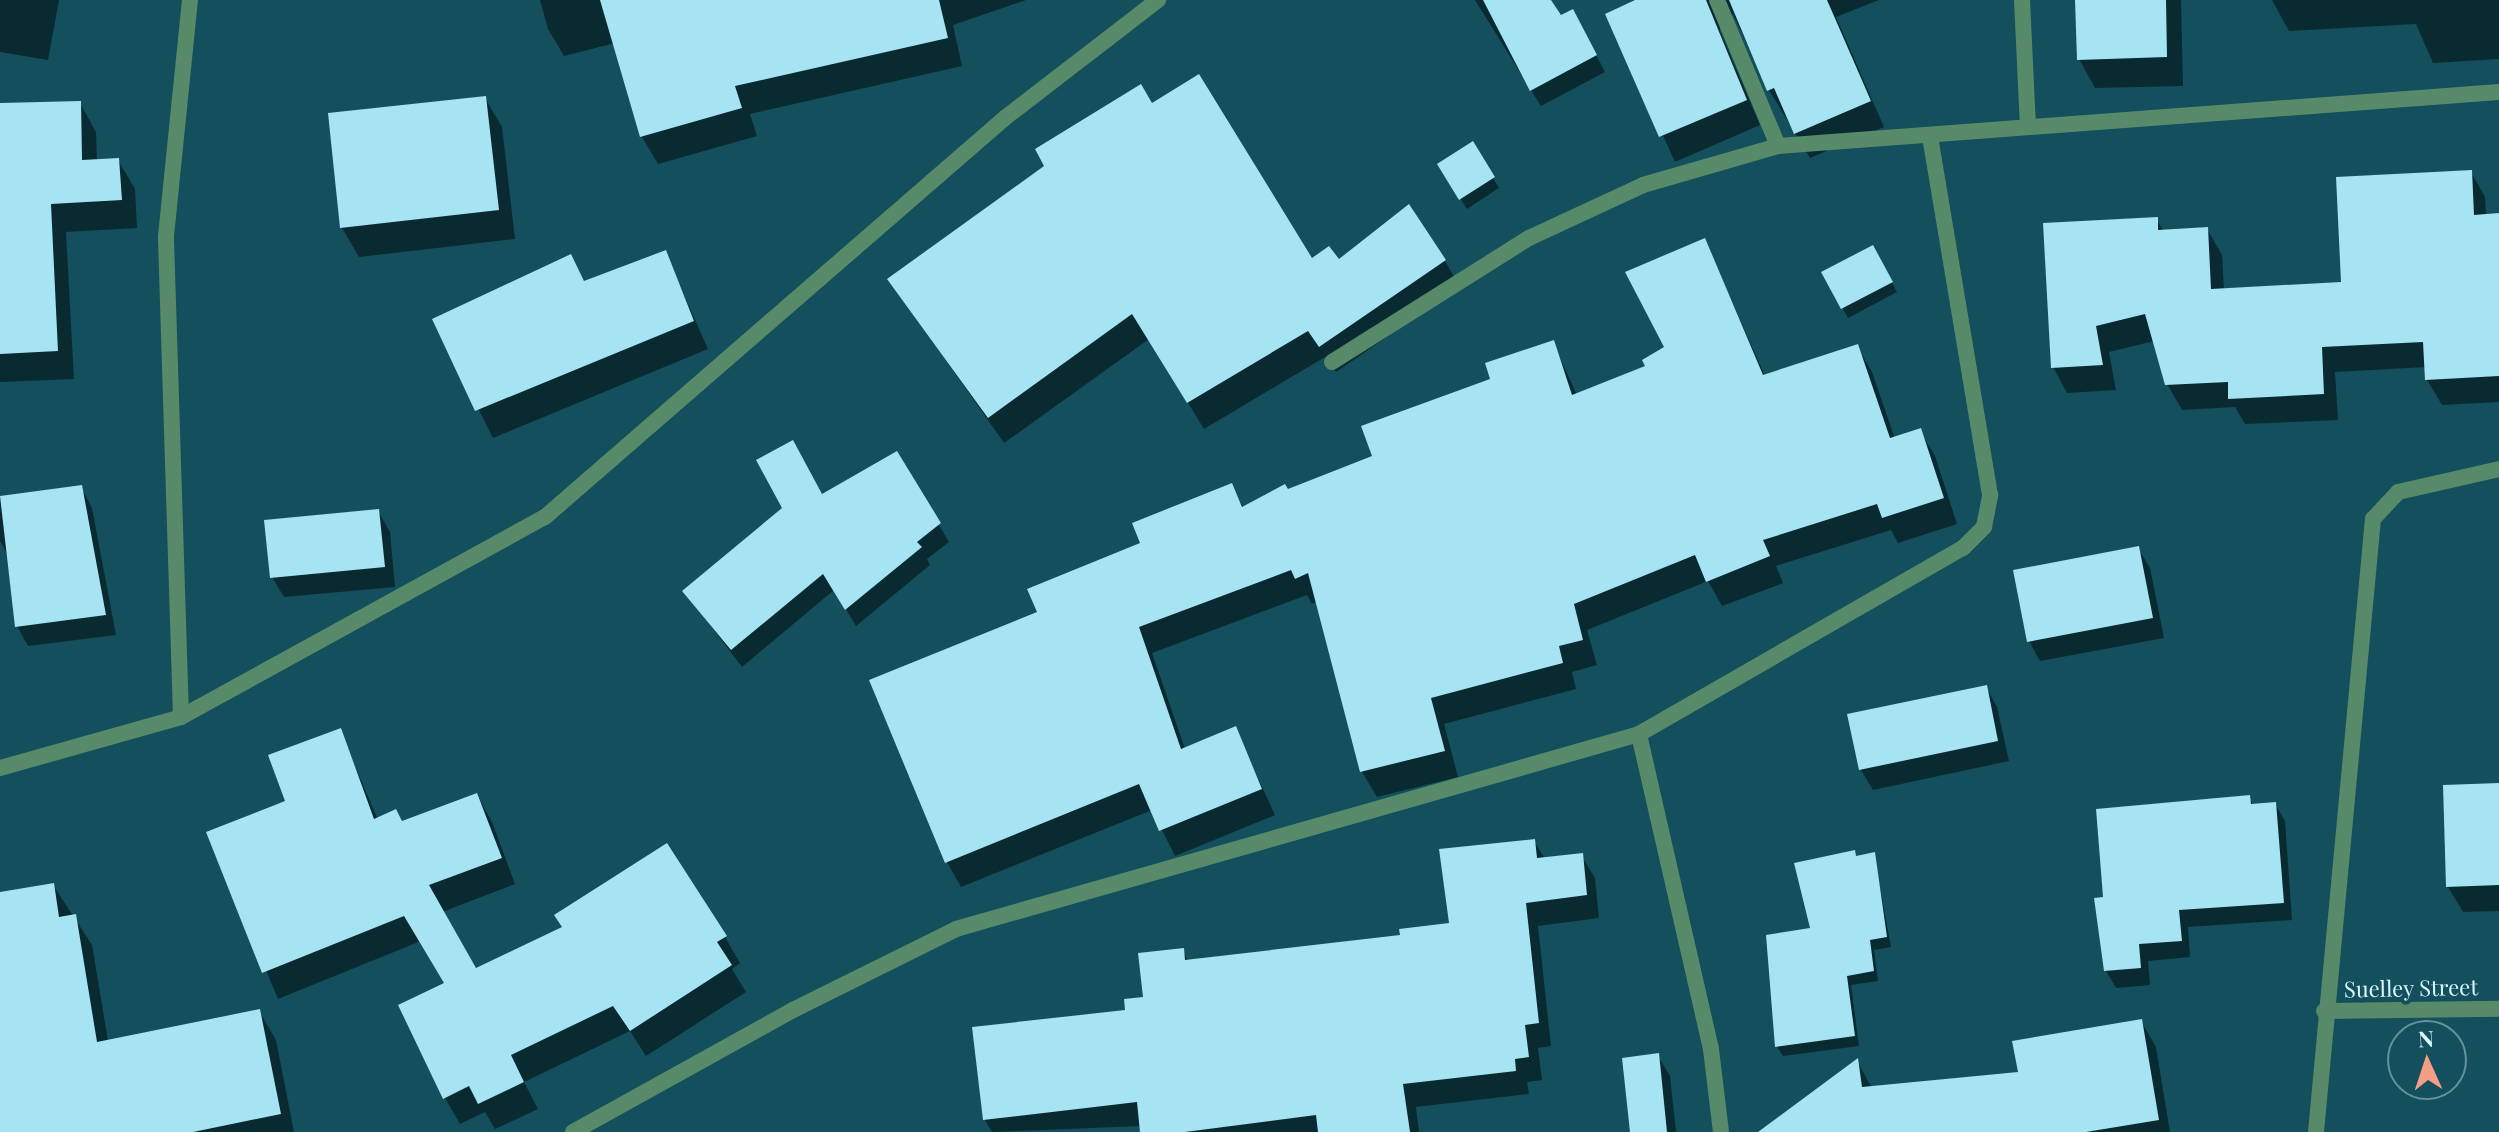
<!DOCTYPE html>
<html>
<head>
<meta charset="utf-8">
<style>
  body { margin:0 }
  #map { position:relative; width:2499px; height:1132px; overflow:hidden; background:#134f5c; font-family:"Playfair Display",serif }
  div>[style] { position:absolute }
  [style*='--x'] { left:calc(var(--x)*1px); top:calc(var(--y)*1px); width:calc(var(--w)*1px); rotate:calc(var(--a)*1deg) }
  .shadow>* { inset:0; background:#0007 }
  .building>* { inset:0; background:#a6e3f3 }
  .street>* { height:16px; margin:-8px; padding:0 8px; transform-origin:8px; border-radius:8px; background:#578a69 }
  span { translate:-50% -50%; white-space:nowrap; text-align:center; line-height:1.15; -webkit-text-stroke:8px #134f5c; paint-order:stroke }
  .street-label { font-size:22px; color:#d9f6fd }
  .north { position:absolute; left:2387px; top:1020px; width:80px; height:80px; box-sizing:border-box; background:#134f5c; border:2px solid #62929c; border-radius:50%; rotate:357deg; font-size:22px; font-weight:700; line-height:32px; text-align:center; color:#d9f6fd }
  .north::after { content:''; display:block; margin:auto; width:28px; height:36px; background:#f49e88; clip-path:polygon(50% 0,100% 100%,50% 72%,0 100%) }
</style>
</head>
<body>
<div id="map">
  <div class="shadow">
    <div style="clip-path:polygon(0 0,59px 0,48px 60px,0 52px)"></div>
    <div style="clip-path:polygon(540px 0,1026px 0,953px 25px,962px 66px,750px 114px,757px 136px,658px 164px,642px 137px,615px 43px,564px 56px,548px 29px)"></div>
    <div style="clip-path:polygon(1475px 0,1550px 0,1560px 18px,1582px 28px,1605px 72px,1541px 106px)"></div>
    <div style="clip-path:polygon(1640px 0,1879px 0,1836px 17px,1884px 127px,1810px 158px,1769px 90px,1733px 14px,1721px 19px,1720px 31px,1760px 125px,1675px 162px,1608px 15px)"></div>
    <div style="clip-path:polygon(2077px 0,2181px 0,2183px 86px,2095px 88px,2079px 59px)"></div>
    <div style="clip-path:polygon(2272px 0,2499px 0,2499px 59px,2433px 63px,2416px 24px,2289px 31px)"></div>
    <div style="clip-path:polygon(485px 98px,502px 127px,515px 239px,359px 257px,342px 228px)"></div>
    <div style="clip-path:polygon(80px 103px,96px 132px,97px 161px,118px 160px,135px 189px,137px 228px,66px 232px,74px 379px,0 382px,0 105px)"></div>
    <div style="clip-path:polygon(1152px 105px,1312px 261px,1445px 261px,1460px 287px,1336px 372px,1325px 357px,1204px 429px,1149px 339px,1004px 443px,889px 279px)"></div>
    <div style="clip-path:polygon(1473px 144px,1499px 188px,1467px 209px,1439px 165px)"></div>
    <div style="clip-path:polygon(2471px 172px,2485px 197px,2486px 216px,2499px 215px,2499px 402px,2442px 405px,2427px 380px,2427px 367px,2335px 372px,2338px 420px,2245px 424px,2235px 407px,2182px 410px,2167px 384px,2154px 341px,2109px 352px,2116px 390px,2067px 393px,2053px 367px,2156px 219px,2164px 231px,2207px 229px,2222px 255px,2224px 290px,2343px 284px)"></div>
    <div style="clip-path:polygon(1705px 241px,1765px 376px,1857px 346px,1872px 372px,1895px 439px,1920px 431px,1935px 456px,1957px 524px,1898px 543px,1891px 530px,1776px 566px,1783px 583px,1722px 606px,1708px 581px,1587px 630px,1597px 665px,1572px 672px,1576px 689px,1444px 724px,1458px 777px,1377px 797px,1362px 772px,1317px 601px,1312px 604px,1307px 595px,1152px 653px,1185px 749px,1235px 729px,1275px 815px,1175px 856px,1152px 810px,961px 887px,947px 862px,1039px 613px,1231px 486px,1244px 508px,1374px 457px,1553px 343px,1577px 395px,1647px 367px,1667px 348px)"></div>
    <div style="clip-path:polygon(1872px 247px,1897px 292px,1848px 318px,1824px 273px)"></div>
    <div style="clip-path:polygon(665px 252px,708px 349px,493px 438px,434px 320px,570px 257px,585px 282px)"></div>
    <div style="clip-path:polygon(897px 454px,949px 542px,927px 559px,930px 565px,856px 626px,834px 590px,742px 667px,684px 591px,784px 509px,822px 497px)"></div>
    <div style="clip-path:polygon(81px 487px,92px 508px,116px 635px,28px 646px,17px 626px,6px 552px,0 541px,0 498px)"></div>
    <div style="clip-path:polygon(378px 511px,390px 532px,395px 587px,284px 597px,272px 577px)"></div>
    <div style="clip-path:polygon(2138px 548px,2150px 568px,2164px 638px,2040px 661px,2029px 641px)"></div>
    <div style="clip-path:polygon(1986px 687px,1997px 707px,2009px 761px,1873px 790px,1861px 770px,1850px 715px)"></div>
    <div style="clip-path:polygon(340px 731px,378px 820px,402px 824px,477px 795px,492px 822px,515px 884px,442px 912px,475px 970px,725px 937px,740px 963px,732px 969px,746px 992px,646px 1056px,630px 1031px,524px 1082px,538px 1109px,495px 1129px,485px 1112px,460px 1124px,445px 1098px,447px 984px,421px 941px,278px 999px,209px 833px,288px 802px)"></div>
    <div style="clip-path:polygon(2499px 785px,2499px 911px,2463px 912px,2448px 887px)"></div>
    <div style="clip-path:polygon(2248px 797px,2254px 806px,2275px 804px,2285px 821px,2292px 920px,2188px 927px,2190px 957px,2148px 961px,2150px 985px,2116px 988px,2106px 971px)"></div>
    <div style="clip-path:polygon(1534px 841px,1545px 859px,1581px 855px,1595px 878px,1599px 918px,1538px 926px,1551px 1046px,1538px 1048px,1542px 1080px,1527px 1082px,1529px 1094px,1416px 1107px,1419px 1132px,1142px 1132px,1142px 1126px,992px 1132px,985px 1120px,1145px 999px,1182px 950px,1189px 962px,1402px 936px,1451px 925px)"></div>
    <div style="clip-path:polygon(1874px 854px,1891px 947px,1874px 950px,1878px 981px,1851px 985px,1859px 1046px,1783px 1056px,1777px 1047px,1768px 937px,1812px 929px,1857px 858px)"></div>
    <div style="clip-path:polygon(53px 885px,92px 945px,108px 1041px,259px 1011px,276px 1040px,294px 1132px,0 1132px,0 894px)"></div>
    <div style="clip-path:polygon(2141px 1021px,2156px 1047px,2170px 1132px,1781px 1132px,1857px 1061px,1872px 1088px,2020px 1074px)"></div>
    <div style="clip-path:polygon(1658px 1056px,1670px 1076px,1676px 1132px,1632px 1132px)"></div>
  </div>
  <div class="building">
    <div style="clip-path:polygon(600px 0,939px 0,948px 38px,735px 86px,742px 108px,640px 137px)"></div>
    <div style="clip-path:polygon(1483px 0,1551px 0,1561px 15px,1573px 9px,1597px 55px,1530px 91px)"></div>
    <div style="clip-path:polygon(1635px 0,1706px 0,1747px 100px,1659px 137px,1605px 14px)"></div>
    <div style="clip-path:polygon(1729px 0,1827px 0,1871px 101px,1794px 134px,1774px 88px,1767px 91px)"></div>
    <div style="clip-path:polygon(2075px 0,2166px 0,2167px 57px,2077px 60px)"></div>
    <div style="clip-path:polygon(1199px 74px,1312px 258px,1329px 246px,1339px 259px,1409px 204px,1446px 260px,1319px 347px,1308px 331px,1187px 403px,1132px 314px,988px 418px,887px 279px,1044px 166px,1035px 149px,1141px 84px,1152px 103px)"></div>
    <div style="clip-path:polygon(486px 96px,499px 210px,340px 228px,328px 113px)"></div>
    <div style="clip-path:polygon(81px 101px,82px 160px,119px 158px,122px 200px,51px 204px,58px 351px,0 354px,0 103px)"></div>
    <div style="clip-path:polygon(1473px 141px,1495px 177px,1459px 200px,1437px 164px)"></div>
    <div style="clip-path:polygon(2472px 170px,2474px 215px,2499px 213px,2499px 376px,2425px 380px,2423px 342px,2322px 347px,2324px 394px,2228px 399px,2228px 382px,2165px 385px,2145px 314px,2096px 326px,2103px 365px,2051px 368px,2043px 223px,2158px 217px,2158px 230px,2208px 227px,2211px 289px,2341px 282px,2336px 177px)"></div>
    <div style="clip-path:polygon(1705px 238px,1763px 375px,1858px 344px,1890px 438px,1921px 428px,1944px 498px,1882px 518px,1877px 504px,1763px 540px,1770px 556px,1706px 582px,1695px 555px,1574px 604px,1583px 640px,1559px 646px,1563px 663px,1431px 698px,1445px 751px,1360px 772px,1308px 573px,1295px 579px,1291px 570px,1139px 627px,1181px 749px,1236px 726px,1262px 789px,1159px 831px,1139px 784px,945px 863px,869px 680px,1037px 612px,1027px 589px,1140px 543px,1132px 523px,1232px 483px,1242px 507px,1285px 484px,1288px 489px,1372px 456px,1361px 426px,1490px 379px,1485px 363px,1554px 340px,1572px 395px,1645px 366px,1642px 360px,1664px 347px,1625px 272px)"></div>
    <div style="clip-path:polygon(1873px 245px,1893px 282px,1841px 309px,1821px 272px)"></div>
    <div style="clip-path:polygon(666px 250px,694px 321px,475px 411px,432px 319px,571px 254px,584px 281px)"></div>
    <div style="clip-path:polygon(793px 440px,822px 494px,897px 451px,941px 523px,917px 542px,922px 547px,845px 610px,823px 574px,731px 650px,682px 591px,782px 508px,756px 460px)"></div>
    <div style="clip-path:polygon(82px 485px,106px 615px,15px 627px,0 496px)"></div>
    <div style="clip-path:polygon(379px 509px,385px 567px,270px 578px,264px 520px)"></div>
    <div style="clip-path:polygon(2139px 546px,2153px 618px,2027px 642px,2013px 570px)"></div>
    <div style="clip-path:polygon(1987px 685px,1998px 741px,1859px 770px,1847px 714px)"></div>
    <div style="clip-path:polygon(341px 728px,374px 819px,396px 809px,402px 821px,477px 793px,502px 858px,429px 885px,476px 968px,562px 927px,554px 915px,667px 843px,727px 936px,717px 942px,732px 965px,630px 1031px,613px 1006px,511px 1055px,524px 1082px,478px 1104px,469px 1086px,443px 1099px,398px 1005px,444px 983px,404px 916px,262px 973px,206px 832px,285px 801px,268px 755px)"></div>
    <div style="clip-path:polygon(2499px 783px,2499px 885px,2446px 887px,2443px 785px)"></div>
    <div style="clip-path:polygon(2250px 795px,2251px 804px,2276px 802px,2284px 903px,2179px 910px,2182px 941px,2139px 944px,2141px 968px,2104px 971px,2094px 898px,2103px 897px,2096px 809px)"></div>
    <div style="clip-path:polygon(1535px 839px,1537px 858px,1583px 853px,1587px 895px,1526px 903px,1539px 1023px,1525px 1025px,1529px 1057px,1515px 1059px,1516px 1071px,1403px 1084px,1410px 1132px,1318px 1132px,1316px 1115px,1185px 1132px,1140px 1132px,1137px 1102px,983px 1120px,972px 1027px,1125px 1010px,1124px 999px,1143px 997px,1138px 953px,1184px 948px,1185px 960px,1400px 935px,1399px 929px,1449px 923px,1439px 849px)"></div>
    <div style="clip-path:polygon(1855px 850px,1856px 856px,1875px 852px,1887px 937px,1870px 940px,1874px 971px,1847px 976px,1855px 1036px,1775px 1047px,1766px 935px,1810px 928px,1794px 863px)"></div>
    <div style="clip-path:polygon(54px 883px,59px 917px,76px 914px,97px 1042px,260px 1009px,281px 1114px,193px 1132px,0 1132px,0 892px)"></div>
    <div style="clip-path:polygon(2142px 1019px,2159px 1120px,2086px 1132px,1758px 1132px,1858px 1058px,1862px 1087px,2018px 1072px,2012px 1041px)"></div>
    <div style="clip-path:polygon(1659px 1053px,1667px 1132px,1630px 1132px,1622px 1058px)"></div>
  </div>
  <div class="street">
    <div style="--x:1717;--y:0;--w:158;--a:67.3"></div>
    <div style="--x:2022;--y:0;--w:127;--a:87.3"></div>
    <div style="--x:1332;--y:362;--w:233;--a:-32.2"></div>
    <div style="--x:1529;--y:238;--w:126;--a:-24.9"></div>
    <div style="--x:1643;--y:185;--w:141;--a:-16.1"></div>
    <div style="--x:1778;--y:146;--w:723;--a:-4.28"></div>
    <div style="--x:181;--y:717;--w:481;--a:-91.8"></div>
    <div style="--x:166;--y:236;--w:237;--a:-84.2"></div>
    <div style="--x:0;--y:768;--w:188;--a:-15.7"></div>
    <div style="--x:181;--y:717;--w:415;--a:-28.8"></div>
    <div style="--x:545;--y:517;--w:610;--a:-40.95"></div>
    <div style="--x:1006;--y:117;--w:192;--a:-37.6"></div>
    <div style="--x:2324;--y:1011;--w:175;--a:-0.7"></div>
    <div style="--x:573;--y:1132;--w:252;--a:-29"></div>
    <div style="--x:793;--y:1010;--w:182;--a:-26.4"></div>
    <div style="--x:956;--y:929;--w:710;--a:-15.93"></div>
    <div style="--x:1721;--y:1132;--w:84;--a:-96.9"></div>
    <div style="--x:1711;--y:1049;--w:323;--a:-102.9"></div>
    <div style="--x:1639;--y:734;--w:374;--a:-29.9"></div>
    <div style="--x:1963;--y:548;--w:30;--a:-45"></div>
    <div style="--x:1984;--y:527;--w:33;--a:-79"></div>
    <div style="--x:1990;--y:495;--w:363;--a:-99.5"></div>
    <div style="--x:2316;--y:1132;--w:616;--a:-84.69"></div>
    <div style="--x:2373;--y:519;--w:37;--a:-47"></div>
    <div style="--x:2398;--y:492;--w:104;--a:-12.8"></div>
  </div>
  <div class="street-label">
    <span style="left:2411px;top:988px;rotate:-1deg">Suelley Street</span>
  </div>
  <div class="north">N</div>
</div>
</body>
</html>
